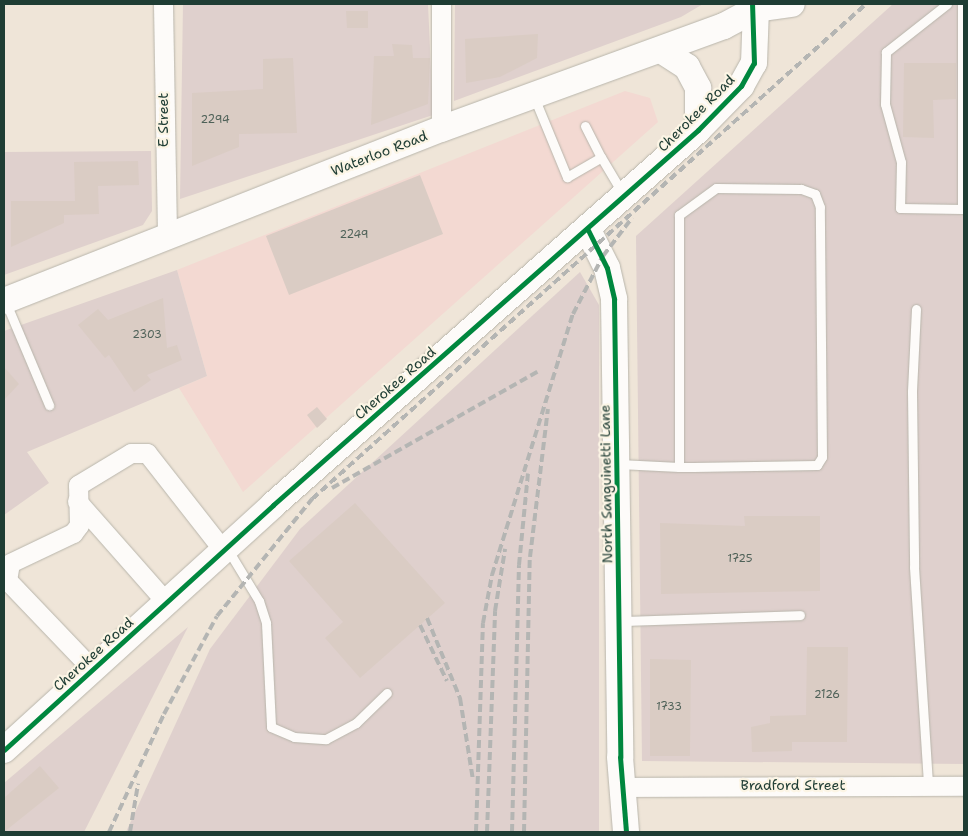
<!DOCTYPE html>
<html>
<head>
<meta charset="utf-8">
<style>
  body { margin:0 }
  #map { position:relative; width:968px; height:836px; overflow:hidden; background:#efe5d8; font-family:"Shantell Sans",sans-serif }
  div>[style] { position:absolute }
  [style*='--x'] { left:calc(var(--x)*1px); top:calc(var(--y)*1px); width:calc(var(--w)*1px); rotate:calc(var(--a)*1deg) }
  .built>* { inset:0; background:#f3d9d2 }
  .industrial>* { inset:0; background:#dfd0cd }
  .building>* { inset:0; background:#daccc4 }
  .roads { filter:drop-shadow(0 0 1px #b8b5ab) drop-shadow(0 0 1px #b8b5ab) }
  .lane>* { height:9px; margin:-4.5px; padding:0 4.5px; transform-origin:4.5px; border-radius:4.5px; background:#fdfbf9 }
  .street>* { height:19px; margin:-9.5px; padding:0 9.5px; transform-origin:9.5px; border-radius:9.5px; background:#fdfbf9 }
  .secondary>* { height:26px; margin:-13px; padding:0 13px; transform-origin:13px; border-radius:13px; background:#fdfbf9 }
  .rail>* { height:4px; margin-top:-2px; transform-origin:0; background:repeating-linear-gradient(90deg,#b4b5b3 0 8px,transparent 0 12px) }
  .cycleway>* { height:5px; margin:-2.5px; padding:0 2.5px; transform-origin:2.5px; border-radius:2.5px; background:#00873e }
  span { translate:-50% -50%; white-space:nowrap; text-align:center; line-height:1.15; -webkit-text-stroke:4.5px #fcf5e5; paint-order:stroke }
  .number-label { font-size:11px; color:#4e6158 }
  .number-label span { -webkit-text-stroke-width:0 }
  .street-label { font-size:14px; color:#1f3d34 }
  .frame { position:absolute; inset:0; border:5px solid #1f3d34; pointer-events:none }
</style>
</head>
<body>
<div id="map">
  <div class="built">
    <div style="clip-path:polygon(625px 91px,650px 98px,658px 122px,243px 492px,179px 388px,207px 376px,177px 270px)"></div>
  </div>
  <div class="industrial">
    <div style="clip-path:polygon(183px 4px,428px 4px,433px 115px,180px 199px)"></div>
    <div style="clip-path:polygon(455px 4px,703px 4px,681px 17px,454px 101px)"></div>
    <div style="clip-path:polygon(893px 4px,964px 4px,964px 764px,642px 761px,636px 236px)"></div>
    <div style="clip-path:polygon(151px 151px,152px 211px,143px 225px,4px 275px,4px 152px)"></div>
    <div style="clip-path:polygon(177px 270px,207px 376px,27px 452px,49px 483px,4px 515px,4px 331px)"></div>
    <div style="clip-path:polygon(580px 272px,599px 305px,599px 832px,126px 832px,210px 649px,300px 529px)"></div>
    <div style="clip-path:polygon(188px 627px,84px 832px,4px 832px,4px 783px)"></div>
  </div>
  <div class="building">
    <div style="clip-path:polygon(346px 11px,368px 11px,368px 28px,347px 28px)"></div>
    <div style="clip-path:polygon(538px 34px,537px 58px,500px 77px,466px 83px,465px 39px)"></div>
    <div style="clip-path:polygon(392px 44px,412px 45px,413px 58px,430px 58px,428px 104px,371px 125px,374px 56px,394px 56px)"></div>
    <div style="clip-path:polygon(293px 58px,297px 133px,239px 134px,239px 147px,192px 166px,192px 93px,263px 89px,263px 59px)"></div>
    <div style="clip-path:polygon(904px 63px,956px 63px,956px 99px,933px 100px,934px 138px,903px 137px)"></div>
    <div style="clip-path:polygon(138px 161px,139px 185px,98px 186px,99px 214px,64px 215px,64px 223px,11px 247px,11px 201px,75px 201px,74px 162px)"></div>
    <div style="clip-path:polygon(420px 175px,443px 234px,289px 295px,266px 236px)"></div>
    <div style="clip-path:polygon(163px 298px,167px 348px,177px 345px,182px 360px,147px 375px,151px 380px,134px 392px,109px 355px,105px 358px,78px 325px,98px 309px,108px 320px)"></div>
    <div style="clip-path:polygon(4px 367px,19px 384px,4px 400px)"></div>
    <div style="clip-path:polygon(317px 407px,327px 419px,317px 428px,307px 415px)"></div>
    <div style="clip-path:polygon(355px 503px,445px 603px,360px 678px,325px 638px,343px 622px,289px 561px)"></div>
    <div style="clip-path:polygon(744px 516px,820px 516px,820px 591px,661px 594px,660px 523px,745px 526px)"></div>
    <div style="clip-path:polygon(807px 647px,848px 647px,847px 742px,792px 742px,792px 751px,752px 752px,751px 727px,770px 723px,770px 716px,806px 715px)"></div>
    <div style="clip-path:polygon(650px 659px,691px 660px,690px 756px,650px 756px)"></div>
    <div style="clip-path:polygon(40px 766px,59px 788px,4px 832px,4px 798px)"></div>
  </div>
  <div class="roads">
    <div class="lane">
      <div style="--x:947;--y:4;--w:78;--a:141.8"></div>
      <div style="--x:886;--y:52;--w:52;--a:91.1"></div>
      <div style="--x:885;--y:104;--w:60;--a:74.6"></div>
      <div style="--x:901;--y:162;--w:46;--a:91.2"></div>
      <div style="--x:900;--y:208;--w:62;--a:0.9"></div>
      <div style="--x:962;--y:209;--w:205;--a:-90"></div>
      <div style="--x:534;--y:97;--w:87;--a:67.6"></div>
      <div style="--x:567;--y:177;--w:39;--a:-30"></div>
      <div style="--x:601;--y:157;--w:43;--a:59.3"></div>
      <div style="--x:585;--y:126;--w:35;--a:63"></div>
      <div style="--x:6;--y:303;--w:111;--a:67.1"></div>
      <div style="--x:916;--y:309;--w:83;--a:92.8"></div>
      <div style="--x:912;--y:392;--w:175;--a:89.3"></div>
      <div style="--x:914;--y:567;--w:218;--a:86.3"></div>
      <div style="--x:619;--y:464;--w:60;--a:2.9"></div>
      <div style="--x:679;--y:467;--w:14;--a:0"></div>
      <div style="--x:693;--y:467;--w:124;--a:-0.9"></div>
      <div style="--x:817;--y:465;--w:9;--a:-58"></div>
      <div style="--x:822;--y:457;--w:250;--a:-90.5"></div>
      <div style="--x:820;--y:207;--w:14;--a:-111"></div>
      <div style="--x:815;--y:194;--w:15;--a:-160"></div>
      <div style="--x:801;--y:189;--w:85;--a:-179.3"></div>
      <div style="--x:716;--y:188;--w:46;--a:143.9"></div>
      <div style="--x:679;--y:215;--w:252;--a:90"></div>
      <div style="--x:228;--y:550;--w:60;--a:58.7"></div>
      <div style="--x:259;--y:601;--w:23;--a:72"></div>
      <div style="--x:266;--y:623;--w:104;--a:87.2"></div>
      <div style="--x:271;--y:727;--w:25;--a:23"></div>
      <div style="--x:294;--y:737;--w:32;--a:4"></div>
      <div style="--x:326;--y:739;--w:34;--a:-28"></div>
      <div style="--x:356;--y:723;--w:43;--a:-44.1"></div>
      <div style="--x:621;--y:621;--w:179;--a:-1.9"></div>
    </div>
    <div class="street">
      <div style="--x:163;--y:4;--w:233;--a:89"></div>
      <div style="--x:441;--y:4;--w:125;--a:90"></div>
      <div style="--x:77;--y:501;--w:135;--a:48.6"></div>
      <div style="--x:93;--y:670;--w:124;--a:-133.7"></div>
      <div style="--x:7;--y:580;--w:17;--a:-80"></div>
      <div style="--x:10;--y:563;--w:70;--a:-25.5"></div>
      <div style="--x:73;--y:533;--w:10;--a:-53"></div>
      <div style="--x:79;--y:525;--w:40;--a:-91.4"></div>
      <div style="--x:78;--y:485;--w:62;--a:-31.1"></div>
      <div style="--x:131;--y:453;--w:16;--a:0"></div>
      <div style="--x:147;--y:453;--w:123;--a:51.9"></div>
      <div style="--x:623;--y:787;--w:341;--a:-0.2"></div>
    </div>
    <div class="secondary">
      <div style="--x:661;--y:50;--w:31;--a:33"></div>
      <div style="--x:687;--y:67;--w:24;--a:62"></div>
      <div style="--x:698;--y:88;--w:42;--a:90"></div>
      <div style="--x:588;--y:230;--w:42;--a:63.4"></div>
      <div style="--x:607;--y:268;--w:32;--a:77"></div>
      <div style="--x:614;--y:299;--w:458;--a:89.2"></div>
      <div style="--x:620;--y:757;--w:75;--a:85.4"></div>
      <div style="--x:4;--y:301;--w:470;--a:-21.5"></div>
      <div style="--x:441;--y:129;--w:301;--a:-20"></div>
      <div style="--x:724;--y:26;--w:36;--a:-28"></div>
      <div style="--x:756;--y:9;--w:36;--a:-8"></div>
      <div style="--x:4;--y:750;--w:364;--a:-42.3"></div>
      <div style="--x:273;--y:505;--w:567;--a:-41.42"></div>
      <div style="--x:698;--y:130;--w:62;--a:-45.7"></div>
      <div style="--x:741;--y:86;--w:26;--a:-61"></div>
      <div style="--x:754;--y:63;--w:54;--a:-87.9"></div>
    </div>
  </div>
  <div class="rail">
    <div style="--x:332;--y:488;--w:238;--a:-29.5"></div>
    <div style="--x:427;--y:618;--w:87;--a:67.6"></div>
    <div style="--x:460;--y:698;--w:83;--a:81"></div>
    <div style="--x:420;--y:625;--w:62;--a:64.3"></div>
    <div style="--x:109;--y:832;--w:130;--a:-65"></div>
    <div style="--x:164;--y:714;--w:111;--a:-61.6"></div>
    <div style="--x:217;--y:616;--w:151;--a:-50.9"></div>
    <div style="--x:312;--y:499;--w:743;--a:-41.78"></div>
    <div style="--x:130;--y:832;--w:49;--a:-80.5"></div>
    <div style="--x:476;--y:832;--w:209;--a:-88.1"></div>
    <div style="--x:483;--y:623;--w:49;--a:-79.4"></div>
    <div style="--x:492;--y:575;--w:273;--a:-72.8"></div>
    <div style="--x:573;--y:314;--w:65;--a:-62.7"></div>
    <div style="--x:603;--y:256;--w:48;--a:-52.7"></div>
    <div style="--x:487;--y:832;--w:221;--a:-87.9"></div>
    <div style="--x:495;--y:611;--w:63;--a:-80.8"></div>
    <div style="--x:512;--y:832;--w:267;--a:-88.5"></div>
    <div style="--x:519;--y:565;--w:92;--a:-84.4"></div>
    <div style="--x:524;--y:832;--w:275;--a:-88.8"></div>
    <div style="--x:530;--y:557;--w:149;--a:-83.1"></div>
  </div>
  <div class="cycleway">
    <div style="--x:588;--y:230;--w:42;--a:63.4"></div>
    <div style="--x:607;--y:268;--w:32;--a:77"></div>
    <div style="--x:614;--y:299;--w:458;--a:89.2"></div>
    <div style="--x:620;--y:757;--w:75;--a:85.4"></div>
    <div style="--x:4;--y:750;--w:364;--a:-42.3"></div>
    <div style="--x:273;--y:505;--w:567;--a:-41.42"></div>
    <div style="--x:698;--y:130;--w:62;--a:-45.7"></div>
    <div style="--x:741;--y:86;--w:26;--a:-61"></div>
    <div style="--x:754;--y:63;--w:59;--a:-91.9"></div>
  </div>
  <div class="number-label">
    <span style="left:215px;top:120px">2294</span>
    <span style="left:354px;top:235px">2249</span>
    <span style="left:147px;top:335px">2303</span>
    <span style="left:740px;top:559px">1725</span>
    <span style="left:827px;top:695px">2126</span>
    <span style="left:669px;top:707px">1733</span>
  </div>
  <div class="street-label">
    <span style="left:696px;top:113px;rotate:-45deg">Cherokee Road</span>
    <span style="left:163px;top:120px;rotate:-90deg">E Street</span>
    <span style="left:379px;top:153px;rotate:-21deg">Waterloo Road</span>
    <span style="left:395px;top:383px;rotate:-41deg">Cherokee Road</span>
    <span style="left:606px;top:484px;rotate:-91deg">North Sanguinetti Lane</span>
    <span style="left:93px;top:654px;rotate:-42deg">Cherokee Road</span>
    <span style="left:793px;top:785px">Bradford Street</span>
  </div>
  <div class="frame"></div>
</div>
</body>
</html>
